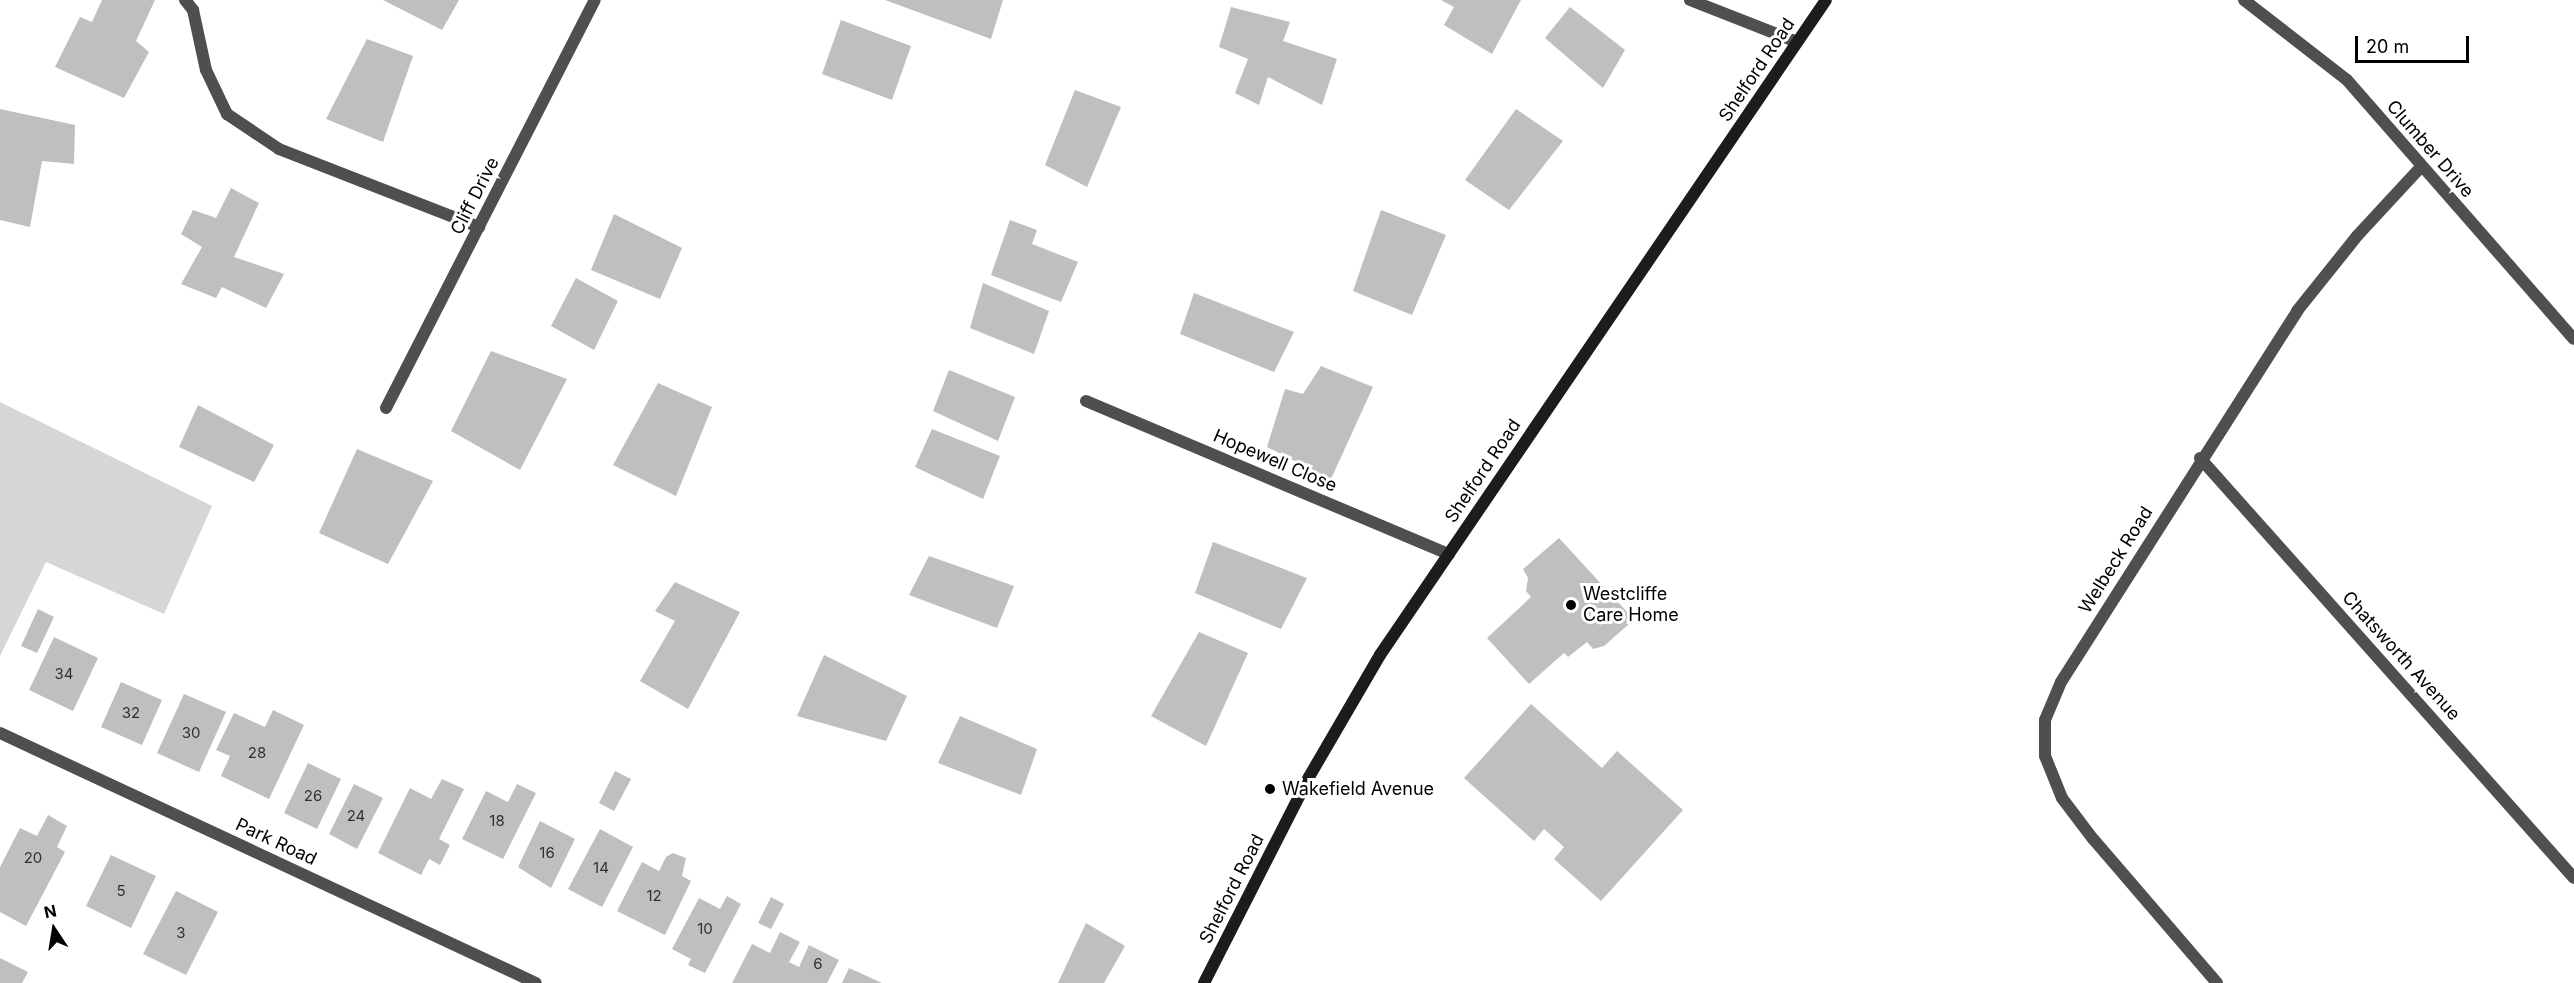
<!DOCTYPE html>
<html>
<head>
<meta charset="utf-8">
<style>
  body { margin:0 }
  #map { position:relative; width:2574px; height:983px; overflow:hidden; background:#fff; font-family:Inter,sans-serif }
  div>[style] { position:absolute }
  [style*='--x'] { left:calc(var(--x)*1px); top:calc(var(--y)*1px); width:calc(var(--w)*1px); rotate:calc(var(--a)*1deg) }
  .green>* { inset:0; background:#d6d6d6 }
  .building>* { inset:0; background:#bfbfbf }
  .lane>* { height:12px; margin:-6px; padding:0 6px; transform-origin:6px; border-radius:6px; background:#4f4f4f }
  .street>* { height:12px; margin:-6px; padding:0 6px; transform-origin:6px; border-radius:6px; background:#4f4f4f }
  .secondary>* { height:12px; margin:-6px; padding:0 6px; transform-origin:6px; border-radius:6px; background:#1c1c1c }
  .dots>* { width:16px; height:16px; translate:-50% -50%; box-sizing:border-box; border:3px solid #fff; border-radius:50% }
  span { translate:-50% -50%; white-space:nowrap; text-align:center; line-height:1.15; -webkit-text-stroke:6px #fff; paint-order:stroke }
  .number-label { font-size:15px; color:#303030 }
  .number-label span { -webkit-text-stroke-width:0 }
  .street-label { font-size:18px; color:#000 }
  .poi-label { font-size:18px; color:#000 }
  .left { translate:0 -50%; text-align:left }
  .north { position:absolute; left:24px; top:899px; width:60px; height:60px; -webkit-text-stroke:4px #fff; paint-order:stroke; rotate:348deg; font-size:16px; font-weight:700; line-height:24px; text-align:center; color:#000 }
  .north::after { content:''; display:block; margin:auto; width:21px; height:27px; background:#000; clip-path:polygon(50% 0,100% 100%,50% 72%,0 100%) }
  .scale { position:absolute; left:2355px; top:36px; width:114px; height:27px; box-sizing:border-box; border:3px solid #000; border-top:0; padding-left:8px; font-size:18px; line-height:21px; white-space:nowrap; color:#000; -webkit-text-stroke:4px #fff; paint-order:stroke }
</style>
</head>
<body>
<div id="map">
  <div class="green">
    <div style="clip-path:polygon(0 402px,212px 506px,164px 614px,46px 562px,0 656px)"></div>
  </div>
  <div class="building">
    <div style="clip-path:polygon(102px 0,155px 0,136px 41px,149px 52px,124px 98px,55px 67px,80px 17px,92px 22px)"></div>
    <div style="clip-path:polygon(383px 0,459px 0,442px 30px)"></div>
    <div style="clip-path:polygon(885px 0,1003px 0,991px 39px)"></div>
    <div style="clip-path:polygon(1441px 0,1521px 0,1492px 54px,1444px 25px,1454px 7px)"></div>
    <div style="clip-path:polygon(1231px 7px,1290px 22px,1283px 41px,1337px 59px,1322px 105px,1268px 77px,1259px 105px,1235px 93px,1248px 59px,1219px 47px)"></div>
    <div style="clip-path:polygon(1570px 7px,1625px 50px,1603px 88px,1545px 38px)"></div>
    <div style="clip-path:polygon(841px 20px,911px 46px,892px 100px,822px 74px)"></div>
    <div style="clip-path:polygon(367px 39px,413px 56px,383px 142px,326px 119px)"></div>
    <div style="clip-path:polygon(1075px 90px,1121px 107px,1087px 187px,1045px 165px)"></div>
    <div style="clip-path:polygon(0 109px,75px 125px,74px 164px,42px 161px,30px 227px,0 220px)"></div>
    <div style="clip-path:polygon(1516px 109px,1563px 141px,1509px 210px,1465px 180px)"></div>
    <div style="clip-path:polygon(231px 188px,259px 203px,234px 257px,284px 274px,266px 308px,222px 287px,216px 298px,181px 284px,202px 247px,181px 234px,193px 210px,216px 218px)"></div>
    <div style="clip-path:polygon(1381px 210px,1446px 235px,1412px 315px,1353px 291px)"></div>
    <div style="clip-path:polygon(614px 214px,682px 248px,660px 299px,591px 270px)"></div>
    <div style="clip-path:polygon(1010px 220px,1037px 230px,1032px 244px,1078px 262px,1061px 302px,991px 275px)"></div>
    <div style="clip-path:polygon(576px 278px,618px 301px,594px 350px,551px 326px)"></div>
    <div style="clip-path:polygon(983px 283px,1049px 311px,1034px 354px,970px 328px)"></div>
    <div style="clip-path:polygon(1194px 293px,1294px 332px,1274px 372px,1180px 334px)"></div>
    <div style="clip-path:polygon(491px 351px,567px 379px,520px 470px,451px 431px)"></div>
    <div style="clip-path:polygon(1321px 366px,1373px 387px,1331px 479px,1267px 447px,1285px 389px,1303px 394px)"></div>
    <div style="clip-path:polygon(949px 370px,1015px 397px,998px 441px,933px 411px)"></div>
    <div style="clip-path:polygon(658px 383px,712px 407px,676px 496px,613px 465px)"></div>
    <div style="clip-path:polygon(198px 405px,274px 445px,254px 482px,179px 447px)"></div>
    <div style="clip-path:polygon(932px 429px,1000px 456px,983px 499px,915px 467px)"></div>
    <div style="clip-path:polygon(357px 449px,433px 481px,388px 564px,319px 533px)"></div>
    <div style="clip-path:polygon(1559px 538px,1628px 613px,1629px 624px,1604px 646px,1593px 649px,1587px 642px,1568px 657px,1564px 653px,1529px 684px,1487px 638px,1531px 597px,1526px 591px,1528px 578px,1523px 569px)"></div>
    <div style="clip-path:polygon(1213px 542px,1307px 578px,1281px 629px,1195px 593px)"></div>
    <div style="clip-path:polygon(929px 556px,1014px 586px,997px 628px,909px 595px)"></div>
    <div style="clip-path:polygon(675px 582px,740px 612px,688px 709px,640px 681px,675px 621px,655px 611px)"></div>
    <div style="clip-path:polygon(38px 609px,54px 617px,37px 653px,21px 646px)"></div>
    <div style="clip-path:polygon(1199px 632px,1248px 653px,1206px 746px,1151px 716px)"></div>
    <div style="clip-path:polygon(54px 637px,98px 658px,73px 711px,29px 690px)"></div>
    <div style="clip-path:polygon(824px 655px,907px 696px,886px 741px,797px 716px)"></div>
    <div style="clip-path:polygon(121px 682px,162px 700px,142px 745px,101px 727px)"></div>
    <div style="clip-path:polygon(184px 694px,226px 712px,199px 772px,157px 753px)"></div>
    <div style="clip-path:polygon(1531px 704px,1602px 768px,1617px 751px,1683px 810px,1601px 901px,1554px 859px,1564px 847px,1544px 829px,1534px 841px,1464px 778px)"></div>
    <div style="clip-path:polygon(273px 710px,304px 725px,269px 799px,221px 776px,230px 756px,216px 750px,234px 713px,265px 727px)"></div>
    <div style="clip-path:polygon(960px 716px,1037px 749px,1021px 795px,938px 763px)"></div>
    <div style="clip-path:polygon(308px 763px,341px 779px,317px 829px,284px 813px)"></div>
    <div style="clip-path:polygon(615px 771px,631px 779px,614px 811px,599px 803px)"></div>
    <div style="clip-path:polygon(442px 779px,464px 789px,439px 839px,450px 845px,440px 865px,429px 859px,421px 875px,378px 853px,410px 788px,431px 799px)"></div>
    <div style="clip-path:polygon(354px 784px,383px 798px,357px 849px,329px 834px)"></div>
    <div style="clip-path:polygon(517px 784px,536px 793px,503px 859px,462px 839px,486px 791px,508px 802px)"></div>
    <div style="clip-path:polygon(48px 815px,67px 826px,57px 847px,65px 852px,26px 926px,0 912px,0 867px,20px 828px,37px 836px)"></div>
    <div style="clip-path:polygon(540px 821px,575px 839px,551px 888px,518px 867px)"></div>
    <div style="clip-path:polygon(600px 829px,633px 847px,602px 907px,568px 889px)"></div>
    <div style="clip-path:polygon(673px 853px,686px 858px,682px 876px,691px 881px,665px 935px,617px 911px,642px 862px,659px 871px,666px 857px)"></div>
    <div style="clip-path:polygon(111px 855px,156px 876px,131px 928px,86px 906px)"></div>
    <div style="clip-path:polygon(176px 891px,218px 912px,186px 975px,143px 954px)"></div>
    <div style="clip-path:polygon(727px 896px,741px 904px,705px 973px,688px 965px,691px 959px,672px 949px,699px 898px,720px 909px)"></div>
    <div style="clip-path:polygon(771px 897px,784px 904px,771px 929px,758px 923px)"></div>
    <div style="clip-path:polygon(1086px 923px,1125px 946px,1104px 983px,1058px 983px)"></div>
    <div style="clip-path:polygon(780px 932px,800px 942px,789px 962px,799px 967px,809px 945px,839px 960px,827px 983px,732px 983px,752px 944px,770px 953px)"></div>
    <div style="clip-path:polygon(0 958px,28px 972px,22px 983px,0 983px)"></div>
    <div style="clip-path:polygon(849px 968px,882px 983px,842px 983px)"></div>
  </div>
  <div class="lane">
    <div style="--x:185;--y:0;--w:13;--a:51"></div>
    <div style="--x:193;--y:10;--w:61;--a:77.8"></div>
    <div style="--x:206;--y:70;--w:49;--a:64.5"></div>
    <div style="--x:227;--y:114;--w:63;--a:33.9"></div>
    <div style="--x:279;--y:149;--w:215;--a:21.3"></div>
  </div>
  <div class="street">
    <div style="--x:1690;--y:0;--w:115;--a:21.4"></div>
    <div style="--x:2244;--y:0;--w:130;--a:37.8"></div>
    <div style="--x:2347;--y:80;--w:344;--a:48.8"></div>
    <div style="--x:1086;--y:401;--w:394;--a:22.9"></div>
    <div style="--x:386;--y:408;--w:458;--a:-62.9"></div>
    <div style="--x:2200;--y:458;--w:562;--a:48.32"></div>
    <div style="--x:0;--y:733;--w:591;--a:25.01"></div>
    <div style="--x:2217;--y:983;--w:190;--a:-130.7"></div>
    <div style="--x:2093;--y:839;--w:51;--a:-127.1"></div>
    <div style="--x:2062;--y:798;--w:45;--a:-112"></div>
    <div style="--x:2045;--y:756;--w:36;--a:-90"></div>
    <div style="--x:2045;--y:720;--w:41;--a:-67.2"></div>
    <div style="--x:2061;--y:682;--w:440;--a:-57.5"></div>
    <div style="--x:2297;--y:311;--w:96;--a:-51.3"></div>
    <div style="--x:2357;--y:236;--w:94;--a:-47.2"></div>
  </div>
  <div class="secondary">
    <div style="--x:1204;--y:983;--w:231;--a:-63"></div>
    <div style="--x:1309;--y:777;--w:141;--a:-59.8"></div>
    <div style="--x:1380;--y:655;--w:792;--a:-55.75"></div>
  </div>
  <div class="dots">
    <div style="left:1571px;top:605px;background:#000"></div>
    <div style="left:1270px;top:789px;background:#000"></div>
  </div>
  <div class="number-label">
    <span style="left:64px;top:674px">34</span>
    <span style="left:131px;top:713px">32</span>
    <span style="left:191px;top:733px">30</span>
    <span style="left:257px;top:753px">28</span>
    <span style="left:313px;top:796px">26</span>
    <span style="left:356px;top:816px">24</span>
    <span style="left:497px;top:821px">18</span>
    <span style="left:547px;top:853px">16</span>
    <span style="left:33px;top:858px">20</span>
    <span style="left:601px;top:868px">14</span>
    <span style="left:121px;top:891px">5</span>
    <span style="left:654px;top:896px">12</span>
    <span style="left:705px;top:929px">10</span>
    <span style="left:181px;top:933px">3</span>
    <span style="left:818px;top:964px">6</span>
  </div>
  <div class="street-label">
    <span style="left:1757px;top:70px;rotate:-56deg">Shelford Road</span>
    <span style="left:2430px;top:149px;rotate:49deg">Clumber Drive</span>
    <span style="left:475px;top:196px;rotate:-63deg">Cliff Drive</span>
    <span style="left:1275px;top:461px;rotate:23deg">Hopewell Close</span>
    <span style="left:1483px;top:471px;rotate:-56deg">Shelford Road</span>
    <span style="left:2116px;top:560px;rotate:-58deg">Welbeck Road</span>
    <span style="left:2401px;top:656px;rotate:48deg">Chatsworth Avenue</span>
    <span style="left:276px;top:842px;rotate:25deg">Park Road</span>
    <span style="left:1232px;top:889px;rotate:-63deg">Shelford Road</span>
  </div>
  <div class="poi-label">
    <span class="left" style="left:1583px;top:605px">Westcliffe<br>Care Home</span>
    <span class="left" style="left:1282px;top:789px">Wakefield Avenue</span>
  </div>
  <div class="north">N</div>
  <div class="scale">20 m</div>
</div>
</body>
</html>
